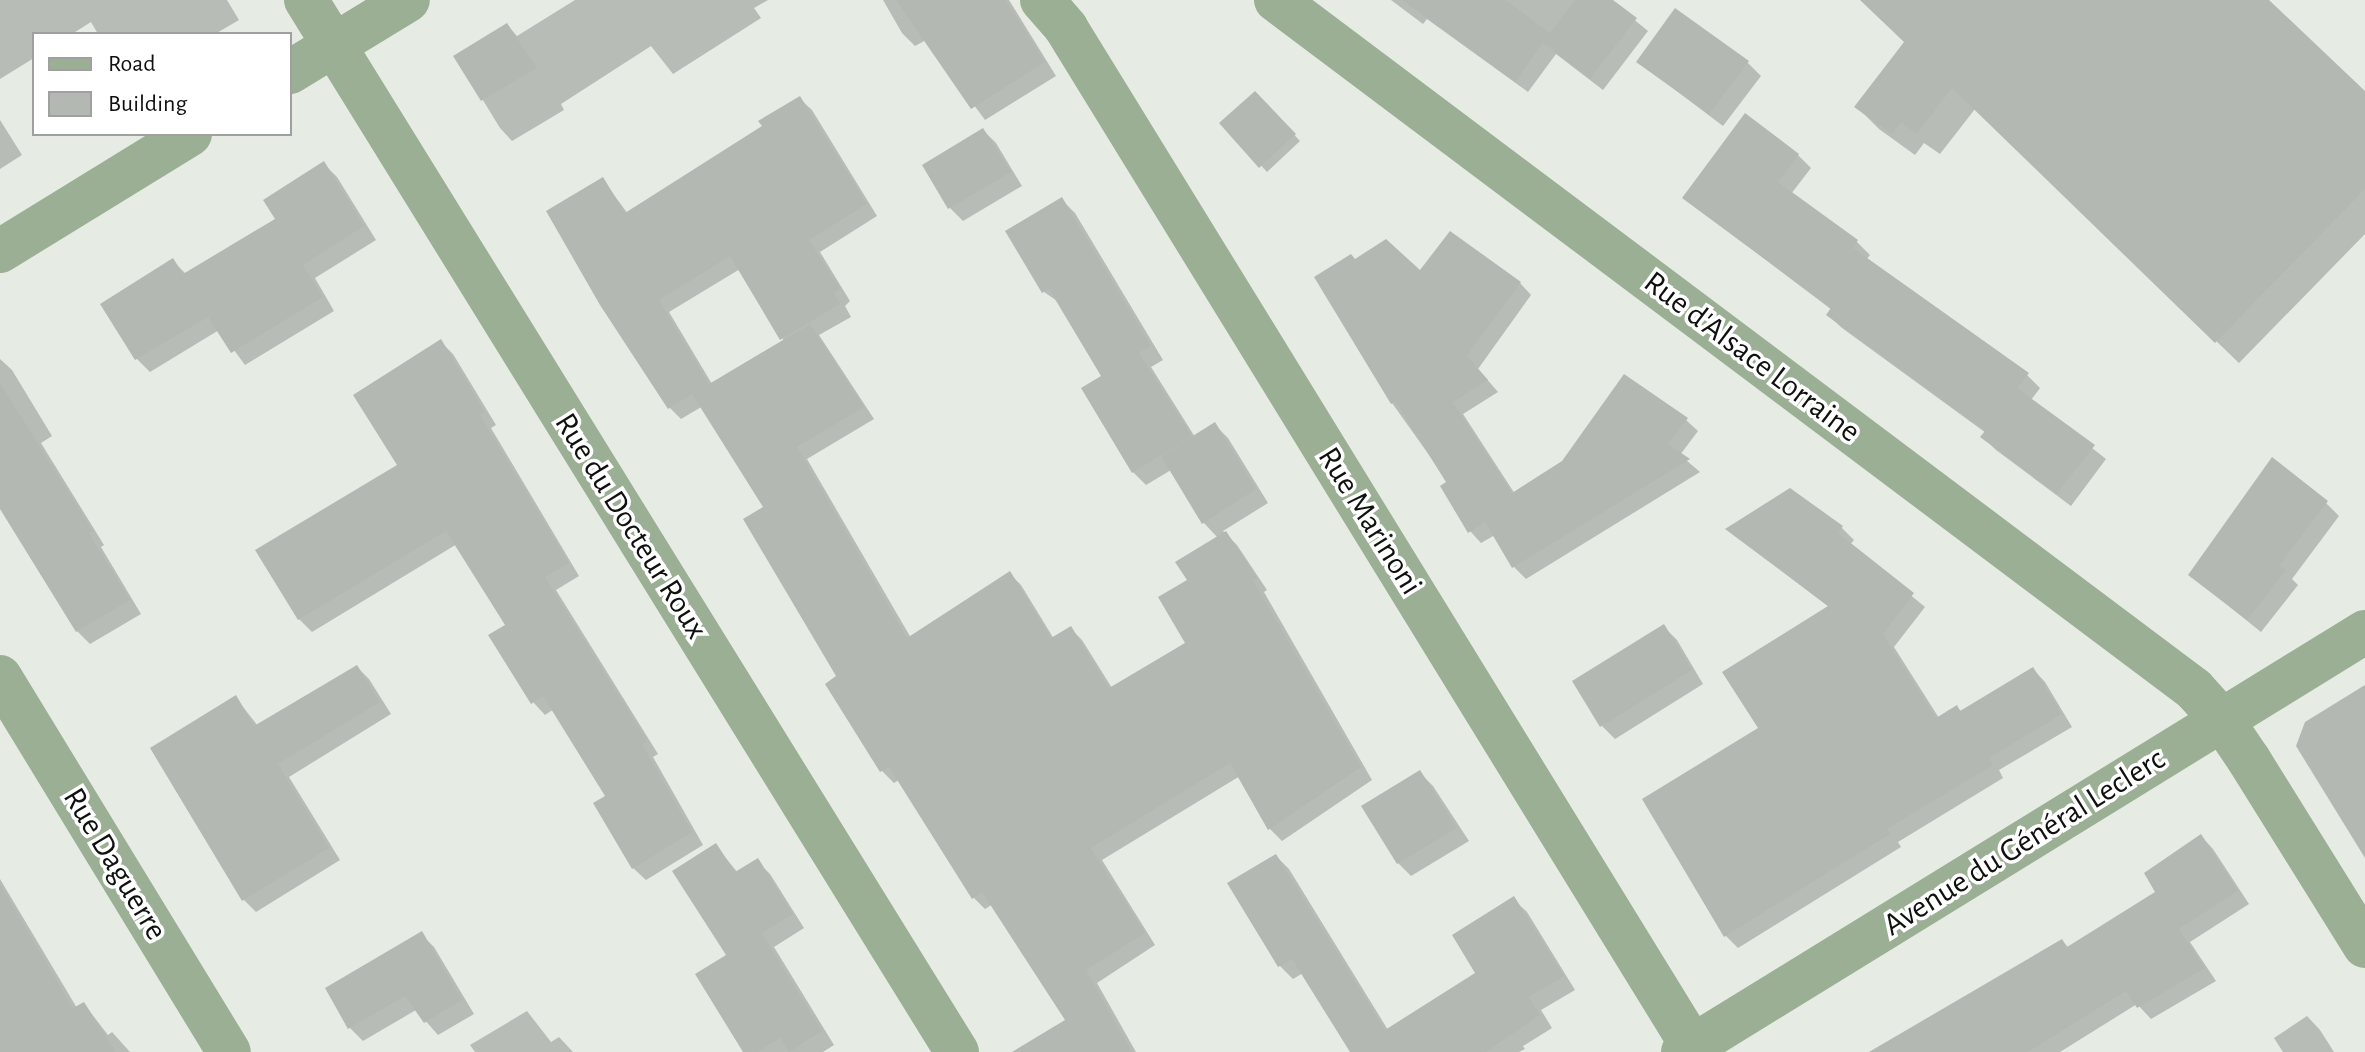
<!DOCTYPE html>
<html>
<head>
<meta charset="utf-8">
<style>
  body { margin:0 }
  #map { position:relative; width:2365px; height:1052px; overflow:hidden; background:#e6ebe4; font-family:"Alegreya Sans",sans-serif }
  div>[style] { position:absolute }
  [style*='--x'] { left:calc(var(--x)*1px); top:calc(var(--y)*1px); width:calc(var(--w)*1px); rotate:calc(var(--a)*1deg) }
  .shadow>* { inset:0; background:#0003 }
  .building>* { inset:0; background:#b3b9b2 }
  .minor>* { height:44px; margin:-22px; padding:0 22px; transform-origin:22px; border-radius:22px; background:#9aaf93 }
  span { translate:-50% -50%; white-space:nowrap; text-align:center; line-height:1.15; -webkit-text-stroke:7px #fff; paint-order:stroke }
  .street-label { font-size:32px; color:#0f110f }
  .legend { position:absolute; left:32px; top:32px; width:260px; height:104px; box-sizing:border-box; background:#fff; border:2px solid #9fa09f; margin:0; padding:10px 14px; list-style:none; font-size:24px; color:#0f110f }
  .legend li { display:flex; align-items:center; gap:16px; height:40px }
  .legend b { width:40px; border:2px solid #9fa09f }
</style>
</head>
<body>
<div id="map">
  <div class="shadow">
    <div style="clip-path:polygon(0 0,227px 0,239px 20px,215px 34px,98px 34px,91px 22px,72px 34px,34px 34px,34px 58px,0 79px)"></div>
    <div style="clip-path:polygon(575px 0,768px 0,754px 8px,761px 18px,673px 74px,651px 46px,561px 104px,564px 110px,512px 141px,500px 128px,456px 56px,507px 25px,517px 36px)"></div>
    <div style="clip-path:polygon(883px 0,1009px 0,1056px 76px,985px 120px,926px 40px,915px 46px,902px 33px)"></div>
    <div style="clip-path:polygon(1391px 0,1610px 0,1648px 31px,1603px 90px,1556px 54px,1528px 92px,1427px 19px,1423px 24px)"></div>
    <div style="clip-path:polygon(1863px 0,2267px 0,2365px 94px,2365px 234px,2239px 363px,1975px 109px,1940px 154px,1924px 143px,1915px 155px,1879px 129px,1857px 107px,1906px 42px)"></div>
    <div style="clip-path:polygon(1638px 62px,1748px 63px,1761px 76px,1723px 126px)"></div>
    <div style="clip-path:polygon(1255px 93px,1300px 141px,1267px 172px,1222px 123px)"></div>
    <div style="clip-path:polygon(evenodd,800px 99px,812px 110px,877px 216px,820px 252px,850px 301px,845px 306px,851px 317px,819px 335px,874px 419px,807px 459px,911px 638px,1010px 574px,1021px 585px,1054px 639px,1070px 628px,1082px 640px,1112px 688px,1188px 643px,1190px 581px,1218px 538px,1203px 522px,1171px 470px,1146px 485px,1133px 472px,1103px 376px,1060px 303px,1044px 292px,1062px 200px,1075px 213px,1163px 360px,1151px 367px,1195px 437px,1215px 425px,1228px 438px,1268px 503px,1223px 531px,1237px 545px,1267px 590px,1264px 592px,1372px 780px,1282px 841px,1270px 829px,1240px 776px,1102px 860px,1155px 945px,1097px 983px,1136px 1052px,1056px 1052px,1068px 1021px,993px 904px,985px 909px,973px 897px,899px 780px,894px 783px,882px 771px,828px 684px,839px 677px,766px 507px,703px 406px,681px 419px,669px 407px,603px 180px,628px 214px,764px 126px,800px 99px,740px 269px,784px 341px,712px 384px,669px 312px,740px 269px)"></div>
    <div style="clip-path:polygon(0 120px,22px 155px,0 169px)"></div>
    <div style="clip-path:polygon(983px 130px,996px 143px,1022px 186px,963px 221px,950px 208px)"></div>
    <div style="clip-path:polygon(1798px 155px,1811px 168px,1791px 194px,1857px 242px,1870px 255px,1866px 260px,2027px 375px,2040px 388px,2031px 400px,2106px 459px,2071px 506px,1996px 450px,1983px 437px,1986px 433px,1842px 328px,1828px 315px,1832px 310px,1684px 198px)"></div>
    <div style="clip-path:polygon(324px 164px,337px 177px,376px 240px,315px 278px,334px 311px,245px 365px,219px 330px,150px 372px,137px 359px,103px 305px,173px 261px,187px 275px,277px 220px)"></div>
    <div style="clip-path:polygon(1356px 261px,1420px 273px,1520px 283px,1531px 295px,1478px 369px,1498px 392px,1463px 414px,1515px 494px,1686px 420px,1698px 431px,1680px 455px,1700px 472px,1526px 579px,1514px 567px,1495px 535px,1481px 543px,1470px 531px,1449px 483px,1392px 403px,1317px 278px)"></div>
    <div style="clip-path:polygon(441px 342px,453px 354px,496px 425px,491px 428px,579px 576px,556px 590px,658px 754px,653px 757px,703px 845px,646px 880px,633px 868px,608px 796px,554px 709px,545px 715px,533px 702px,507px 625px,457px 544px,312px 632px,299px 619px,400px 466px)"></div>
    <div style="clip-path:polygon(0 359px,12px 370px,52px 436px,41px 443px,104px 545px,101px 547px,141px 614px,90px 644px,77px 631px,0 505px)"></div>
    <div style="clip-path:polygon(1790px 490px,1842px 528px,1854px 540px,1850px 545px,1925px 607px,1894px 647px,1939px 718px,1957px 707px,1962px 712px,2033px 669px,2045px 682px,2072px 727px,1999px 770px,2003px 778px,1898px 842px,1901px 847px,1738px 948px,1726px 936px,1645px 799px,1761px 728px,1829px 607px,1729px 530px)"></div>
    <div style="clip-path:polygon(2326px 503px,2339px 516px,2292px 579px,2298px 585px,2261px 632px,2190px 575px)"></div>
    <div style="clip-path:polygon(1664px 627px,1677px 640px,1703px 684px,1615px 739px,1602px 726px)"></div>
    <div style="clip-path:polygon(357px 667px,369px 679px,391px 714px,289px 777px,340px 860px,256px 912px,244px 900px,152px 748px,236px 698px,258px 726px)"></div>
    <div style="clip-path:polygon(1420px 773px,1433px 786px,1469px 841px,1411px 876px,1398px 863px)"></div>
    <div style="clip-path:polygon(2201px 836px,2213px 849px,2249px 904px,2190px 942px,2216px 981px,2151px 1019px,2137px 1004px,2060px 1052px,1873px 1052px,2062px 941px,2069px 948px,2158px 892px)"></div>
    <div style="clip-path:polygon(716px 846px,738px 873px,757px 861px,770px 874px,804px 928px,774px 947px,834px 1045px,823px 1052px,745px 1052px)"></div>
    <div style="clip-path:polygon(1276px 856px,1289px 869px,1388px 1030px,1478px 974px,1513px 899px,1527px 912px,1575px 990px,1541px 1010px,1552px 1028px,1523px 1046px,1525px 1049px,1519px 1052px,1355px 1052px,1303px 973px,1293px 979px,1280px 966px)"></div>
    <div style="clip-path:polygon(0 879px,77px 1008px,84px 1004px,108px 1035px,112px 1032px,130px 1052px,0 1052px)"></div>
    <div style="clip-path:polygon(421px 934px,434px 947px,474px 1014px,438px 1035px,416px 1010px,363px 1041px,350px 1028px)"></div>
    <div style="clip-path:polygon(527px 1011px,551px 1042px,559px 1037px,573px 1052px,475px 1052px,470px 1045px)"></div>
    <div style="clip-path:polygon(2307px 1016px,2320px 1030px,2334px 1052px,2283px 1052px,2274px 1038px)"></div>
  </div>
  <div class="building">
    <div style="clip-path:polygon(896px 0,1006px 0,1045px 62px,971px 109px)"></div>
    <div style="clip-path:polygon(1402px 0,1506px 0,1550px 33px,1575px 0,1613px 0,1637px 18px,1590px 79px,1543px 43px,1515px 82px)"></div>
    <div style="clip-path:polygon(1860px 0,2269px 0,2365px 91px,2365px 189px,2215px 343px,1952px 88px,1917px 134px,1901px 122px,1892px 134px,1854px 107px,1904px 42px)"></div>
    <div style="clip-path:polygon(1675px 8px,1749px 61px,1709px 114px,1636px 62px)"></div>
    <div style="clip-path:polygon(507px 23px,537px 68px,481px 101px,453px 56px)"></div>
    <div style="clip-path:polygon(1255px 91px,1296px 134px,1259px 168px,1219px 123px)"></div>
    <div style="clip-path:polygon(800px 96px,867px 204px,809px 240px,840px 288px,834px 293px,840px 304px,780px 340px,730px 256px,659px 300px,709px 384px,704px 387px,810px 324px,864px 407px,797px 447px,907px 638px,1010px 571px,1051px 638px,1071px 626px,1109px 688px,1185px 643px,1158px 597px,1187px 580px,1175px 562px,1226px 531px,1257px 578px,1253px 580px,1361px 767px,1268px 830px,1230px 763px,1091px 848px,1145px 933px,1086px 970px,1132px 1052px,1012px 1052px,1065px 1020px,982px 892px,972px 899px,889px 767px,880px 772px,825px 684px,836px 676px,743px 519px,763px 507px,692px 394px,668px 409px,600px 305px,546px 211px,603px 177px,625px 213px,762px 126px,758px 121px)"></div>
    <div style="clip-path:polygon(1745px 113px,1799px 154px,1778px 182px,1858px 240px,1853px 248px,2029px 373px,2017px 388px,2095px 445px,2057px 494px,1980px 437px,1985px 431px,1826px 315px,1831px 308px,1682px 198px)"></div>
    <div style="clip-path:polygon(983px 128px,1011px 172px,948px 209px,922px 165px)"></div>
    <div style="clip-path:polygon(324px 161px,364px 226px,303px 265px,323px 297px,231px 353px,208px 317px,135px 360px,100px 304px,173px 258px,183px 274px,275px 219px,263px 200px)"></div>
    <div style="clip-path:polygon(1062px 197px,1151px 346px,1139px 353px,1192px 436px,1132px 473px,1081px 388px,1101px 376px,1049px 289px,1042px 293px,1005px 231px)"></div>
    <div style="clip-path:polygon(1450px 231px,1521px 282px,1467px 356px,1488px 380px,1453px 402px,1512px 493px,1562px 461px,1624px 374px,1688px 418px,1668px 444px,1690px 459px,1512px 568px,1485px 522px,1468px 533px,1440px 486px,1446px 482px,1395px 401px,1391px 404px,1314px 277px,1351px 254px,1355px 259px,1386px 239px,1420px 270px)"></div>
    <div style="clip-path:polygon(441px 339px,485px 412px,480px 415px,569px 563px,545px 577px,647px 741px,642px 744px,692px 832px,632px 869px,593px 803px,605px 796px,543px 696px,531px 704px,488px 635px,505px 625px,446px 531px,298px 620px,255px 550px,397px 465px,353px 395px)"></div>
    <div style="clip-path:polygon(0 383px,93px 531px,89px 533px,130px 600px,76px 632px,0 509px)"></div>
    <div style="clip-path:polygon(1215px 422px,1256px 489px,1202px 524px,1161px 456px)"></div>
    <div style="clip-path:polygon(2272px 457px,2328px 501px,2279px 566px,2286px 570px,2247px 620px,2188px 575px)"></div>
    <div style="clip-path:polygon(1790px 488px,1843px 526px,1838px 533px,1914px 593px,1883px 634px,1936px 718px,1957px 705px,1960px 711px,2033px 667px,2062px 714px,1989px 758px,1993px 765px,1887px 829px,1890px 834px,1724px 937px,1642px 799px,1758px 728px,1722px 672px,1828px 606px,1725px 529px)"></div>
    <div style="clip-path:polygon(1664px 624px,1692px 670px,1600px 727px,1572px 681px)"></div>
    <div style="clip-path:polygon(357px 665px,380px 702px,278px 764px,329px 848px,242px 901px,150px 748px,236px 695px,254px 726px)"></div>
    <div style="clip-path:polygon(2365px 685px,2365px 858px,2296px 746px,2305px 722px)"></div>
    <div style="clip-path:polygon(1420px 770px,1457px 828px,1397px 864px,1361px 806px)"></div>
    <div style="clip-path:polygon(2201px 834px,2238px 891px,2179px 929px,2205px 968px,2137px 1008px,2126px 991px,2028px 1052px,1869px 1052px,2062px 939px,2067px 947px,2155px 892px,2144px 873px)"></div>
    <div style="clip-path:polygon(716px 843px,735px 872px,758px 858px,793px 914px,762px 933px,822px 1031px,789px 1052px,780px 1038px,758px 1052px,743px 1052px,695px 974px,726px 955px,672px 871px)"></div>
    <div style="clip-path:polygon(1276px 854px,1385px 1030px,1475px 973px,1452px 935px,1514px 896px,1564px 976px,1529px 997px,1540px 1015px,1486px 1052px,1350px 1052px,1292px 959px,1278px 967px,1227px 883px)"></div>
    <div style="clip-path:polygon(0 884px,73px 1008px,84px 1002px,116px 1052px,0 1052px)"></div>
    <div style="clip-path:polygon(422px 931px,462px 1000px,424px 1023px,405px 996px,348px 1029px,325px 988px)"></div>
  </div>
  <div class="minor">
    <div style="--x:306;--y:0;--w:1237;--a:58.25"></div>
    <div style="--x:1042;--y:0;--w:37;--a:49"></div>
    <div style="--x:1066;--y:28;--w:1202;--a:58.4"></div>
    <div style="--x:1276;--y:0;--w:1148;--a:36.89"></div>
    <div style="--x:2194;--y:689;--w:42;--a:47.9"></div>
    <div style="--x:2222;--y:720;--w:48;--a:56"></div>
    <div style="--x:2249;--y:760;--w:219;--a:58.1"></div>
    <div style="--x:290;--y:72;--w:138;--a:-31.4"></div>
    <div style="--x:0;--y:251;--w:223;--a:-31.6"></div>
    <div style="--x:0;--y:677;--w:439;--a:58.6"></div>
    <div style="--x:1683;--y:1052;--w:801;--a:-31.63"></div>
  </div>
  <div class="street-label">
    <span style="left:1752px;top:357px;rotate:37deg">Rue d'Alsace Lorraine</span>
    <span style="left:1370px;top:521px;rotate:58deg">Rue Marinoni</span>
    <span style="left:631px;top:526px;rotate:58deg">Rue du Docteur Roux</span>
    <span style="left:2024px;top:842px;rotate:-32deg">Avenue du Général Leclerc</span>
    <span style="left:115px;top:864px;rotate:59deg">Rue Daguerre</span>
  </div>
  <ul class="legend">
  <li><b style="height:10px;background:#9aaf93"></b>Road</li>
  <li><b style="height:22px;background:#b3b9b2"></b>Building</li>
  </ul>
</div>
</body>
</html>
